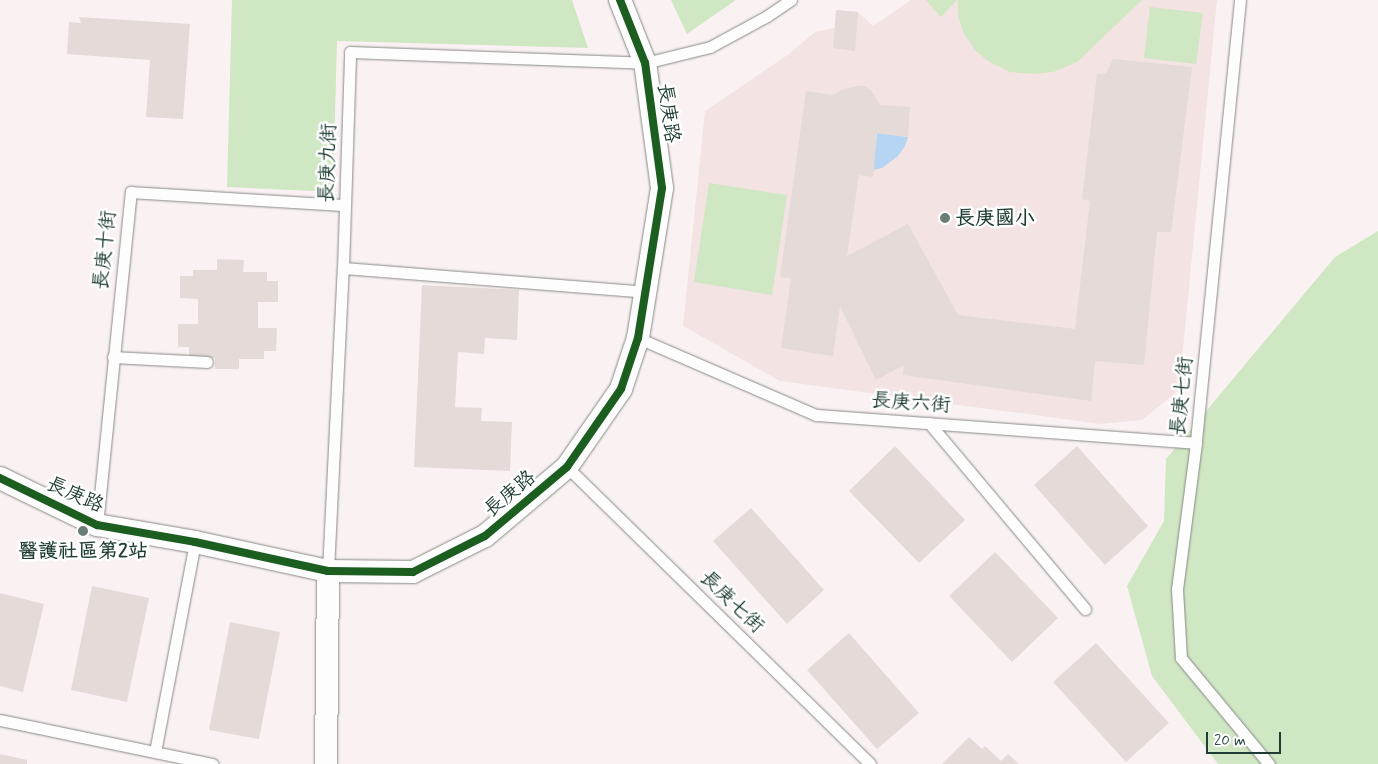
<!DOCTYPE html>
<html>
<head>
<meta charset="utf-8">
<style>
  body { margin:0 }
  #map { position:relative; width:1378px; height:764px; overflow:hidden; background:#faf2f2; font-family:Mynerve,"LXGW WenKai TC",sans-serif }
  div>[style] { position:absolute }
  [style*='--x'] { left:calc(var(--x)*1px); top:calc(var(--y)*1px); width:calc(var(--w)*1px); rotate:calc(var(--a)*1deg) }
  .built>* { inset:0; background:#f3e3e2 }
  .green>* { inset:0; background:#d0e7c3 }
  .water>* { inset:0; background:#b5d5f3 }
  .building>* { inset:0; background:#e4dad8 }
  .roads { filter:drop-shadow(0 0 1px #878987) drop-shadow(0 0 1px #878987) }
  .service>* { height:11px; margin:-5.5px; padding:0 5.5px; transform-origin:5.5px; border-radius:5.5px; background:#fefdfd }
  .minor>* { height:22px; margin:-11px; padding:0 11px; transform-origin:11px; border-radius:11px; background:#fefdfd }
  .cycleway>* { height:8px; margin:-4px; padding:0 4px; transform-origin:4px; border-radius:4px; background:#1b5e20 }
  .dots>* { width:14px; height:14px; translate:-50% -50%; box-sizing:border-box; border:2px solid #fff; border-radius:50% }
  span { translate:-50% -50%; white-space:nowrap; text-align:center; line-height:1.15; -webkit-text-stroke:5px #fff; paint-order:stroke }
  .street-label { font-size:20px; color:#1f3d34 }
  .poi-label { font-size:20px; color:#1f3d34; font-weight:700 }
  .left { translate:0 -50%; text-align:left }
  .scale { position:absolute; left:1206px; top:732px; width:75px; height:22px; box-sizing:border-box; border:2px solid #1f3d34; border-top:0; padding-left:6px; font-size:15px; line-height:18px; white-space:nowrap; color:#1f3d34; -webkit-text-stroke:4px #fff; paint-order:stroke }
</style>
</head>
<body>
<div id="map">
  <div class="built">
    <div style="clip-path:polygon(911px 0,1217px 0,1179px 390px,1142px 420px,1101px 424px,780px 381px,683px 326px,705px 111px,789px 54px,815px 32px,835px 28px,836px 10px,858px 12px,873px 26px)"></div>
  </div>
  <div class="green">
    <div style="clip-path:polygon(232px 0,572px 0,588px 48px,337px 41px,333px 192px,227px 187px)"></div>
    <div style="clip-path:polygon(671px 0,736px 0,687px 34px)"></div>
    <div style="clip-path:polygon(926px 0,957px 0,941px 17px)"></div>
    <div style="clip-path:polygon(958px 0,1142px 0,1077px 62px,1053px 72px,1033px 74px,1010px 72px,988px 61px,975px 50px,963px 32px,958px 15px)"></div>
    <div style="clip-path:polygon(1150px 7px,1203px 13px,1196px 64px,1144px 58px)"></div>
    <div style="clip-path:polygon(709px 183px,787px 195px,772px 295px,694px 282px)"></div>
    <div style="clip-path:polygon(1378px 231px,1378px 764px,1218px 764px,1152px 676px,1127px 586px,1164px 521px,1166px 459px,1335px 257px)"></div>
  </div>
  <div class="water">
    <div style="clip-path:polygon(877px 133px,908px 137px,905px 146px,898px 156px,882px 168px,873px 170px)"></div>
  </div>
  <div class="building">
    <div style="clip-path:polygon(836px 10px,858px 12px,855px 51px,833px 48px)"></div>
    <div style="clip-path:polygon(79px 17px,190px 24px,183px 119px,146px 117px,150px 60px,67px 54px,69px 22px,81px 23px)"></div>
    <div style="clip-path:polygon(1113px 59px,1192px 67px,1171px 232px,1157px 232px,1144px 365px,1095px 361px,1091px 401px,903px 375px,904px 365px,876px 380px,840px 306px,833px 356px,781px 348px,791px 278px,780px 277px,806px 91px,833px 95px,842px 90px,857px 86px,864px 86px,871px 90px,880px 105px,910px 107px,908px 137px,877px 133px,873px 177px,859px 175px,847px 256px,908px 224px,958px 315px,1075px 329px,1090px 201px,1082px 199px,1097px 74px,1106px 73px)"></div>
    <div style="clip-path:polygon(217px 259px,244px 260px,243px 272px,267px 272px,267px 281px,278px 281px,278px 302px,258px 302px,258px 328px,277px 328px,276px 351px,264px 351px,264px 359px,239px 359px,239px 369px,215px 369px,215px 358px,189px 357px,189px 347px,178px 347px,178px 324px,198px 324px,198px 299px,180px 298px,180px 276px,193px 276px,193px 270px,217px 270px)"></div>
    <div style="clip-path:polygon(422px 285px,519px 290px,517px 340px,485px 338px,484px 354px,458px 352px,455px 407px,482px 408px,481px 421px,512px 422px,510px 471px,414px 467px)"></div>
    <div style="clip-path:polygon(895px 446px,965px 520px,919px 563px,849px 491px)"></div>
    <div style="clip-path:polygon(1077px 446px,1148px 526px,1105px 565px,1034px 485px)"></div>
    <div style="clip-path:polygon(751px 508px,824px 590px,787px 624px,713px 541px)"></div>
    <div style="clip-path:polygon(995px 552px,1058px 618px,1012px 662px,949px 596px)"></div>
    <div style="clip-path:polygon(92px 586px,149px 598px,127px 702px,71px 690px)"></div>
    <div style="clip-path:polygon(0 593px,44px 604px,23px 692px,0 686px)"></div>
    <div style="clip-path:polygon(230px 622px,280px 632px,259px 739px,209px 730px)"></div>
    <div style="clip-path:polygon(849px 633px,919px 713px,877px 749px,807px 670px)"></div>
    <div style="clip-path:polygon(1096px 643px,1169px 723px,1126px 762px,1053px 682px)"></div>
    <div style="clip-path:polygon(969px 737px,982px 749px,985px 746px,1001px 761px,1008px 754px,1019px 764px,942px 764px)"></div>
    <div style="clip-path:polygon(0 754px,27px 760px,27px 764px,0 764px)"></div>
  </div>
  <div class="roads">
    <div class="service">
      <div style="--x:1240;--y:0;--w:445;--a:95.7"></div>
      <div style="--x:1196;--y:443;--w:147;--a:97.4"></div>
      <div style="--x:1177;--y:589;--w:69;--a:86.7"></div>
      <div style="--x:1181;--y:658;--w:138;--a:50.3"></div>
      <div style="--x:343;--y:268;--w:304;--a:4.5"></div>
      <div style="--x:638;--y:338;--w:194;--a:23.4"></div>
      <div style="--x:816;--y:415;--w:381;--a:4.2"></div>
      <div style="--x:113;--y:357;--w:94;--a:3"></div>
      <div style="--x:929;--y:423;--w:243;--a:50"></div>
      <div style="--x:567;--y:467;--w:424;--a:44.4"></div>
      <div style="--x:97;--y:525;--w:335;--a:-84.2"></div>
      <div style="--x:131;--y:192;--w:214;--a:3.5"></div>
      <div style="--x:328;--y:571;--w:303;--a:-87.2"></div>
      <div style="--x:343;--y:268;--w:216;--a:-88.1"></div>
      <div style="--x:350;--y:52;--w:295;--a:2.1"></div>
      <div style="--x:645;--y:63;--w:67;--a:-13.8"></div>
      <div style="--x:710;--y:47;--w:65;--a:-28.5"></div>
      <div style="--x:767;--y:16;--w:29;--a:-34"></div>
      <div style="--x:0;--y:720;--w:217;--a:11.7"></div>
      <div style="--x:155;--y:752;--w:214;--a:-79.2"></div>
    </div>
    <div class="minor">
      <div style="--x:0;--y:478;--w:108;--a:25.9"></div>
      <div style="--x:97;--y:525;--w:99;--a:9.8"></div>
      <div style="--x:195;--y:542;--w:136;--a:12.3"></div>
      <div style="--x:328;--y:571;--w:85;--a:0.7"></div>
      <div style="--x:413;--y:572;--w:80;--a:-26.6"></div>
      <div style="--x:485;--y:536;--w:107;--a:-40.1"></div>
      <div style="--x:567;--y:467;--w:95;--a:-55.3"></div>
      <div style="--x:621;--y:389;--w:54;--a:-71.6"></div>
      <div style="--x:638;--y:338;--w:152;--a:-80.9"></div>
      <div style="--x:662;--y:188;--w:126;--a:-97.7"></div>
      <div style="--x:645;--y:63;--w:68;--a:-111.6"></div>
      <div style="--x:326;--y:764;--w:193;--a:-89.4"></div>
    </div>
  </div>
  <div class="cycleway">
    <div style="--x:0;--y:478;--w:108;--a:25.9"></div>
    <div style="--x:97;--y:525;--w:99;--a:9.8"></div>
    <div style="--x:195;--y:542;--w:136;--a:12.3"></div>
    <div style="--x:328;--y:571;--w:85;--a:0.7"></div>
    <div style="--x:413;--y:572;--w:80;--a:-26.6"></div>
    <div style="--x:485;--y:536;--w:107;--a:-40.1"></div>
    <div style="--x:567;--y:467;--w:95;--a:-55.3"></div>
    <div style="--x:621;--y:389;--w:54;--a:-71.6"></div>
    <div style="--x:638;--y:338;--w:152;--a:-80.9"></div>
    <div style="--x:662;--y:188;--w:126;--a:-97.7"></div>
    <div style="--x:645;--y:63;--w:68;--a:-111.6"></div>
  </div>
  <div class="dots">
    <div style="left:945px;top:218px;background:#6c7c76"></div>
    <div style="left:83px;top:531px;background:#6c7c76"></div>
  </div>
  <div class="street-label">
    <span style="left:668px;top:113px;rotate:82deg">長庚路</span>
    <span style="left:328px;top:163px;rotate:-88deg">長庚九街</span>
    <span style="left:105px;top:250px;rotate:-84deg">長庚十街</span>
    <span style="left:1182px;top:396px;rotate:-84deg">長庚七街</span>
    <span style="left:911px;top:403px;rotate:4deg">長庚六街</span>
    <span style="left:510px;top:494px;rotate:-40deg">長庚路</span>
    <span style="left:75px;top:495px;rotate:24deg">長庚路</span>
    <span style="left:732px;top:602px;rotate:44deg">長庚七街</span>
  </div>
  <div class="poi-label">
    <span class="left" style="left:955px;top:218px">長庚國小</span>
    <span style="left:83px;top:551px">醫護社區第2站</span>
  </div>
  <div class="scale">20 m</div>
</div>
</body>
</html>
